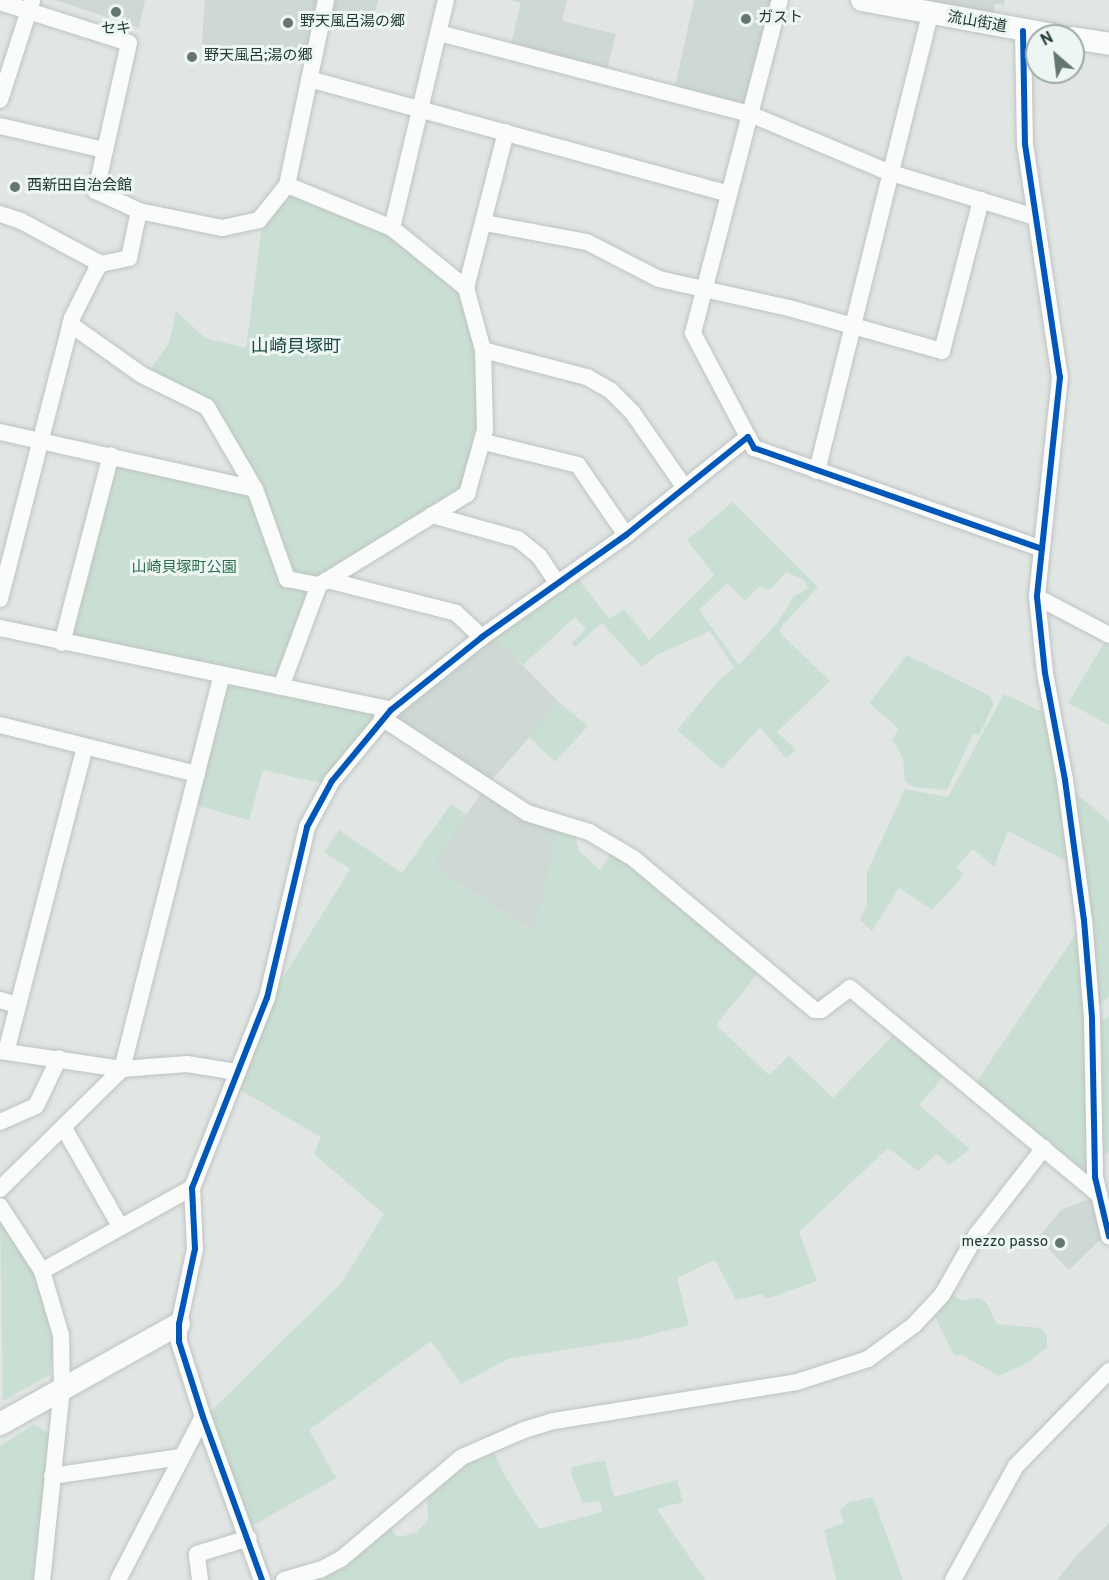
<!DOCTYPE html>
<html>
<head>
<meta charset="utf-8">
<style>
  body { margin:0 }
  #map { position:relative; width:1109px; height:1580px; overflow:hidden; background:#e1e6e4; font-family:Overpass,"Noto Sans JP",sans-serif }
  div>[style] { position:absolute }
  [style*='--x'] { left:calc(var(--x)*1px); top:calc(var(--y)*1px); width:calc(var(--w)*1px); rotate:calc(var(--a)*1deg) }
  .built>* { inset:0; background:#ced8d4 }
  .green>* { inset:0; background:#cadfd3 }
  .roads { filter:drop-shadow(0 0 2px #bec3c1) drop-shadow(0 0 2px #bec3c1) }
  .street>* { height:16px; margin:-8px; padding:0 8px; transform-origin:8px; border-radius:8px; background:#fafbfb }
  .secondary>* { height:22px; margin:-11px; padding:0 11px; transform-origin:11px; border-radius:11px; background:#fafbfb }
  .cycleway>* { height:6px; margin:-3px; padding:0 3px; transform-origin:3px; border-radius:3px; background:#0057b8 }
  .dots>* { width:16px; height:16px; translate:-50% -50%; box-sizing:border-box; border:3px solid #eef6f3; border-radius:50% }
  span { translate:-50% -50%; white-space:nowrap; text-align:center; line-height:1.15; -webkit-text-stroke:6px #eef6f3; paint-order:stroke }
  .poi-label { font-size:15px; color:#203834 }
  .left { translate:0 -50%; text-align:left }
  .right { translate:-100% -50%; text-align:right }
  .street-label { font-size:15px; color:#203834 }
  .park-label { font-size:15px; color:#2c6d4d }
  .quarter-label { font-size:18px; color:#1d4943 }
  .north { position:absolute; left:1025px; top:24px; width:60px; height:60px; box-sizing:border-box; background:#eef6f3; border:2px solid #9caaa7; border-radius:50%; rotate:332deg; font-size:16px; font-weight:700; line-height:24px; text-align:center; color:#203834 }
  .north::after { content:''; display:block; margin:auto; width:21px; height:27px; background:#647572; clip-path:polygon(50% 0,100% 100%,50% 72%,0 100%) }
</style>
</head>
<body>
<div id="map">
  <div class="built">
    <div style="clip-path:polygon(55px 0,145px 0,139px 28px)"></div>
    <div style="clip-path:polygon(205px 0,319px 0,308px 54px,255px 45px,253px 55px,202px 44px)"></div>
    <div style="clip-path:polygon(333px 0,378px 0,370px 32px,328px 23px)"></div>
    <div style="clip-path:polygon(510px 0,567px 0,562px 21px,616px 34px,607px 70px,511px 44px,521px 3px)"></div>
    <div style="clip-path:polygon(694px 0,773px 0,746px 100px,741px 103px,675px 87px)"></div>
    <div style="clip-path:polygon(908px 0,1005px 0,1004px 5px,995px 4px,993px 16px)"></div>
    <div style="clip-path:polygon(494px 636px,560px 703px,488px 784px,390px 717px)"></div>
    <div style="clip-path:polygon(483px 790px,558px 828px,535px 933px,432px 866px)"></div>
    <div style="clip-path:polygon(1094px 1197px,1104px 1236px,1069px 1270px,1038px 1238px,1061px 1210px)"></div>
    <div style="clip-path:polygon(1109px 1523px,1109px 1580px,1057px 1580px,1078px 1554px)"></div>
  </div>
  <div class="green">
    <div style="clip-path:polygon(293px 194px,394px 238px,462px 295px,476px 353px,478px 440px,460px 489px,317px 578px,294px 576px,212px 406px,148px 373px,169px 343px,176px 311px,205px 338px,246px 348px,262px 226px,287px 195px)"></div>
    <div style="clip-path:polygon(113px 465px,250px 493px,283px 582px,304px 588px,308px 594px,277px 676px,271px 678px,72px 638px,69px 633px)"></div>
    <div style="clip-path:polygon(evenodd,733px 502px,818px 587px,780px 628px,780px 633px,830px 681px,777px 732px,796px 750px,786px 759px,760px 727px,722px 769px,677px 730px,720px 679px,734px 668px,710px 631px,657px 655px,642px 667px,602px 623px,575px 647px,572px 643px,586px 629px,575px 617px,523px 665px,494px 636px,577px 577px,609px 619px,624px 609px,649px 640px,714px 575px,687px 540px,733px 502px,786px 572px,804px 580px,808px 588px,794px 596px,778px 622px,739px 665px,699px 610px,727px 583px,745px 601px,760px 586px,766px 590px,773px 587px,786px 572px)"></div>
    <div style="clip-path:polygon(1107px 638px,1109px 640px,1109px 725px,1068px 703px)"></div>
    <div style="clip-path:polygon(907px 655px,990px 696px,994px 704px,979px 735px,973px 734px,947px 790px,914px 787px,905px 781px,903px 758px,892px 739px,899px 729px,869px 703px)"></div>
    <div style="clip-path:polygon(232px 684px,373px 713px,375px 719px,324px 784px,263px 770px,249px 820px,195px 805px,226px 687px)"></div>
    <div style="clip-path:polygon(1004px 694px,1047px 714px,1072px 864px,1008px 831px,994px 867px,973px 849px,956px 867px,963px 874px,958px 882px,932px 910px,899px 888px,872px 931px,860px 920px,867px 905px,867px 872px,905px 789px,948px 797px)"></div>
    <div style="clip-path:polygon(560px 703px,588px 726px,555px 762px,528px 736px)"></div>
    <div style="clip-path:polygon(1074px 792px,1109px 821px,1109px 997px,1096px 1007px)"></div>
    <div style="clip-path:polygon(451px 804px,467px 815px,432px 866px,534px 933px,558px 828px,574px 832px,579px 851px,600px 870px,613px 850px,759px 972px,716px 1025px,769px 1075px,789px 1056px,833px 1098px,898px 1030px,947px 1073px,919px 1105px,970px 1149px,949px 1165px,937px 1154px,918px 1171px,888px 1148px,799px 1232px,817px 1281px,766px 1299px,762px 1294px,736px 1300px,715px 1260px,677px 1278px,689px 1325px,638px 1338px,508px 1359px,461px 1384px,431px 1341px,309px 1430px,336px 1478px,250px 1527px,208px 1414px,342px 1282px,384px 1214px,314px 1154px,321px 1137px,235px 1087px,273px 994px,350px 869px,324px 852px,339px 830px,402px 873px)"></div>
    <div style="clip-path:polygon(1076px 934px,1081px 943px,1090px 1167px,1084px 1173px,975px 1084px)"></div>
    <div style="clip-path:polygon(1109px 1016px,1109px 1152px,1100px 1156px,1097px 1026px)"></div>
    <div style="clip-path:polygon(0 1217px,34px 1271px,54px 1336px,50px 1375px,3px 1401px)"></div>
    <div style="clip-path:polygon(948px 1292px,962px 1301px,978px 1298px,986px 1302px,997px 1324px,1040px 1328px,1047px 1335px,1047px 1347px,1029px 1362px,999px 1376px,962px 1355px,954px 1355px,932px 1311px)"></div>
    <div style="clip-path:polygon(34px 1424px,50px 1435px,35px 1580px,0 1580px,0 1446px)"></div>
    <div style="clip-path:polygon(492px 1447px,503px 1473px,539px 1529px,602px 1512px,600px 1501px,583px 1503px,571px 1474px,572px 1467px,605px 1460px,614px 1497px,677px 1480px,683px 1502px,657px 1509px,705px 1580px,313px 1580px,390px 1529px,398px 1537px,416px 1533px,428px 1520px,427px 1490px,446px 1473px)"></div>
    <div style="clip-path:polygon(873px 1497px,903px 1580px,836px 1580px,824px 1530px,844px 1523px,840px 1510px,849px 1502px)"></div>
  </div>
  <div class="roads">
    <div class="street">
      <div style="--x:0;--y:2;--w:135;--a:17.6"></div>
      <div style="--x:129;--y:43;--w:152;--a:102.6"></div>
      <div style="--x:96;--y:191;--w:47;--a:24.9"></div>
      <div style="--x:1023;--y:31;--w:113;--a:89"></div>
      <div style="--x:1025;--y:144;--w:236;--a:81.5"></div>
      <div style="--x:1060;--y:377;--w:221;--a:96"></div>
      <div style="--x:1037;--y:597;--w:76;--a:84"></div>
      <div style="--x:1045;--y:673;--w:109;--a:79.4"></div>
      <div style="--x:1065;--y:780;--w:141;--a:82.3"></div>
      <div style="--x:1084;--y:920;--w:98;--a:85.3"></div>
      <div style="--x:1092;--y:1018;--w:159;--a:88.9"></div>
      <div style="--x:1095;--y:1177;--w:61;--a:76.7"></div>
      <div style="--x:439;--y:33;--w:321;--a:14.6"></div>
      <div style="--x:750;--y:114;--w:150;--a:22.8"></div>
      <div style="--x:888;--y:172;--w:154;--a:17"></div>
      <div style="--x:309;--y:79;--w:435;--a:15.3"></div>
      <div style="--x:0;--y:100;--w:104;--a:-72.1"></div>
      <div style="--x:0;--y:126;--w:107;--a:13"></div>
      <div style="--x:0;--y:214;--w:22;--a:18"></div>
      <div style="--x:21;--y:221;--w:91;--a:28.3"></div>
      <div style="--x:485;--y:223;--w:104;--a:10.6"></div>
      <div style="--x:587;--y:242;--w:81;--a:27.2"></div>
      <div style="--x:659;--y:279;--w:133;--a:12.6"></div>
      <div style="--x:789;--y:308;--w:159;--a:15.7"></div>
      <div style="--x:942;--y:351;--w:156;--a:-75.5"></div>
      <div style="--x:392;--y:228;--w:234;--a:-76.7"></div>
      <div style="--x:466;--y:288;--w:161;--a:-75.6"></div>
      <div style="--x:70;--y:324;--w:88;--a:35.3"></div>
      <div style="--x:142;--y:375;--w:72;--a:26.2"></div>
      <div style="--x:207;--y:407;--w:95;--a:59.7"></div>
      <div style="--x:255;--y:489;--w:96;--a:70.4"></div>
      <div style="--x:287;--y:579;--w:33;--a:11"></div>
      <div style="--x:319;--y:585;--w:174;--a:-31.6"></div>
      <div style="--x:467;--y:494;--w:66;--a:-74.3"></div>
      <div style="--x:485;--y:430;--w:80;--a:-91.4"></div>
      <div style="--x:483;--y:350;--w:64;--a:-105.3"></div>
      <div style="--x:466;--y:288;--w:95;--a:-141"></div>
      <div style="--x:392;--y:228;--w:113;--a:-157.7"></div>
      <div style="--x:483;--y:350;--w:107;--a:14.6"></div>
      <div style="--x:587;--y:377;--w:28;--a:30"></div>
      <div style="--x:611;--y:391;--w:30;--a:45"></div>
      <div style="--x:632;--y:412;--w:93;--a:55.1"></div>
      <div style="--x:0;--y:432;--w:261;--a:12.6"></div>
      <div style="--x:748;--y:437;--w:118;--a:-117.9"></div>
      <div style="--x:693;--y:333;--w:344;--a:-75.4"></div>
      <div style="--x:484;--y:442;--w:97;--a:13.7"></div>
      <div style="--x:578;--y:465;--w:85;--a:55.6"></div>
      <div style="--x:817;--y:471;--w:471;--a:-76.1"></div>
      <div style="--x:432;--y:515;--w:89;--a:15.6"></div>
      <div style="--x:518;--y:539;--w:27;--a:39"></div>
      <div style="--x:539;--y:556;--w:34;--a:56"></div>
      <div style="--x:327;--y:580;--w:133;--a:14.3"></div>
      <div style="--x:456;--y:613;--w:35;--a:43"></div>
      <div style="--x:1037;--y:597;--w:81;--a:27.8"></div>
      <div style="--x:0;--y:599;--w:290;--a:-75.6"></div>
      <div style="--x:72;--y:318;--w:54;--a:-63.4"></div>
      <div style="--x:96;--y:270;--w:8;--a:-50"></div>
      <div style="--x:101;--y:264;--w:29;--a:-12"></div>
      <div style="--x:129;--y:258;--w:48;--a:-78"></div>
      <div style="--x:139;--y:211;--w:85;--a:11.6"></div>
      <div style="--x:222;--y:228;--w:38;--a:-12"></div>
      <div style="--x:259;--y:220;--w:45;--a:-51.3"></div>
      <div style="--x:287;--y:185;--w:189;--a:-78.1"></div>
      <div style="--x:0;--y:628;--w:400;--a:11.8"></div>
      <div style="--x:62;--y:643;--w:194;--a:-75.4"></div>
      <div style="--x:281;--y:687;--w:109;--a:-69.6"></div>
      <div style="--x:382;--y:718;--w:173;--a:33.2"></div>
      <div style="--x:527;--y:813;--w:65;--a:17"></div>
      <div style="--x:589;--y:832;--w:51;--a:30.6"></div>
      <div style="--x:633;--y:858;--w:237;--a:39.9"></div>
      <div style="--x:815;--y:1010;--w:6;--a:0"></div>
      <div style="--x:821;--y:1010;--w:36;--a:-37"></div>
      <div style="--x:850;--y:988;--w:324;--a:39.7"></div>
      <div style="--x:0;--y:725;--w:203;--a:14"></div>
      <div style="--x:0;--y:1000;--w:19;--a:16"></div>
      <div style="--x:0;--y:1051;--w:123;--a:8.4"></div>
      <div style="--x:122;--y:1069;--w:65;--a:-4.4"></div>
      <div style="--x:187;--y:1064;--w:51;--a:9.1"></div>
      <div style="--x:6;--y:1052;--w:315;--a:-75.5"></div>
      <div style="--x:0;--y:1122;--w:39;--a:-24"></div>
      <div style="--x:36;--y:1106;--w:53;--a:-64.4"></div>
      <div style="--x:64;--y:1128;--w:113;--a:60.3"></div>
      <div style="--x:0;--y:1189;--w:171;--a:-44.5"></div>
      <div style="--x:122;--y:1069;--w:407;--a:-75.8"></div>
      <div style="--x:0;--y:1206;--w:77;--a:57.1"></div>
      <div style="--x:42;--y:1271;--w:67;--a:73.5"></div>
      <div style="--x:61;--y:1335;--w:53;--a:88.9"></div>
      <div style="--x:62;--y:1388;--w:193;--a:95.9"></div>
      <div style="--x:42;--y:1271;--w:171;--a:-29"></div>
      <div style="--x:52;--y:1476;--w:130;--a:-8.4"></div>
      <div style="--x:118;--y:1580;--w:184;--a:-62.5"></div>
      <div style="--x:200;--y:1580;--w:26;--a:-97"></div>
      <div style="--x:197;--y:1554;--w:54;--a:-17.1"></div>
      <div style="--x:262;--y:1580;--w:173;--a:-109.9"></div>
      <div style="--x:203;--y:1417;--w:79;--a:-107.7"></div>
      <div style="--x:179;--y:1342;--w:18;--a:-90"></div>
      <div style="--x:179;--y:1324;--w:77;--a:-78"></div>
      <div style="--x:195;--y:1249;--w:61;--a:-92.8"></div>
      <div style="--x:192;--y:1188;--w:204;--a:-68.5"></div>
      <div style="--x:267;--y:998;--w:176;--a:-76.8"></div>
      <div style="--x:307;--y:827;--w:52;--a:-61.5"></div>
      <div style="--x:332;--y:781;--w:92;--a:-50.3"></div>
      <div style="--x:391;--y:710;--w:117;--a:-38.7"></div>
      <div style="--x:482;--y:637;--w:176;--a:-35.3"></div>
      <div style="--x:626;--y:535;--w:156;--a:-38.8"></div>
      <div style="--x:748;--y:437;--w:13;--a:61"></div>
      <div style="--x:754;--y:448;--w:305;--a:19.3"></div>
      <div style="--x:284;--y:1580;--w:37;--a:-16"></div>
      <div style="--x:320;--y:1570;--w:24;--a:-28"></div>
      <div style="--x:341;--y:1559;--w:158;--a:-40.1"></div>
      <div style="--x:462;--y:1457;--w:68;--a:-23.5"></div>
      <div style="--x:524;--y:1430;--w:31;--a:-17"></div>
      <div style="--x:554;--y:1421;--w:246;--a:-9.1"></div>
      <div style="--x:797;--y:1382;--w:75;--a:-17.9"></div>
      <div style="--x:868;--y:1359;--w:57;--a:-36.5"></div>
      <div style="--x:914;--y:1325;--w:41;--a:-47"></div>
      <div style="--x:942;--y:1295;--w:70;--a:-60.2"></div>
      <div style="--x:977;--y:1234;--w:109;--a:-52.1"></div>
      <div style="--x:953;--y:1580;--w:130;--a:-61.1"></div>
      <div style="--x:1016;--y:1466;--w:133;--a:-45.6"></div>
    </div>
    <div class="secondary">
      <div style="--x:862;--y:0;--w:199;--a:10.4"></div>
      <div style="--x:1073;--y:38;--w:36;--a:9"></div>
      <div style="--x:0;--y:1424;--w:205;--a:-29.2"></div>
    </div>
  </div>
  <div class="cycleway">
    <div style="--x:1023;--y:31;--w:113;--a:89"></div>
    <div style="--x:1025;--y:144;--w:236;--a:81.5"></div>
    <div style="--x:1060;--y:377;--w:221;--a:96"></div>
    <div style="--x:1037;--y:597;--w:76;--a:84"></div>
    <div style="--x:1045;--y:673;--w:109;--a:79.4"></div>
    <div style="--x:1065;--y:780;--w:141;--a:82.3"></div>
    <div style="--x:1084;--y:920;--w:98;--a:85.3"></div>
    <div style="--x:1092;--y:1018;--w:159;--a:88.9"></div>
    <div style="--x:1095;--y:1177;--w:61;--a:76.7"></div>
    <div style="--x:262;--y:1580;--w:173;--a:-109.9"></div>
    <div style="--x:203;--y:1417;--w:79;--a:-107.7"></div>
    <div style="--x:179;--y:1342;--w:18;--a:-90"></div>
    <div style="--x:179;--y:1324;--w:77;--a:-78"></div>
    <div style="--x:195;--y:1249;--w:61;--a:-92.8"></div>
    <div style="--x:192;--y:1188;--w:204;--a:-68.5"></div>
    <div style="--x:267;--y:998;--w:176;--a:-76.8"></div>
    <div style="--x:307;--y:827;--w:52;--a:-61.5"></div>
    <div style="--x:332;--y:781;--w:92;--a:-50.3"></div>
    <div style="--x:391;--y:710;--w:117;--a:-38.7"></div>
    <div style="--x:482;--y:637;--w:176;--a:-35.3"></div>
    <div style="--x:626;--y:535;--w:156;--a:-38.8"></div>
    <div style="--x:748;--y:437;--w:13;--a:61"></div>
    <div style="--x:754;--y:448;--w:305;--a:19.3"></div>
  </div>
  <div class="dots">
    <div style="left:116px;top:12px;background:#647572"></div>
    <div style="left:746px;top:19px;background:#647572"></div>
    <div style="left:288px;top:23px;background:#647572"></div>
    <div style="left:192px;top:57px;background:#647572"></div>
    <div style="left:15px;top:187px;background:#647572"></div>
    <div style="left:1060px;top:1243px;background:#647572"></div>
  </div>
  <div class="poi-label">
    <span class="left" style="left:758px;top:19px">ガスト</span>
    <span class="left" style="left:300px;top:23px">野天風呂湯の郷</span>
    <span style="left:116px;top:30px">セキ</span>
    <span class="left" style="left:204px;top:57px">野天風呂;湯の郷</span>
    <span class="left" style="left:27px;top:187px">西新田自治会館</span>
    <span class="right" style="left:1048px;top:1243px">mezzo passo</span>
  </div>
  <div class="street-label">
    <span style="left:977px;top:23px;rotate:10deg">流山街道</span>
  </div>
  <div class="park-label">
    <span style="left:184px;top:569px">山崎貝塚町公園</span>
  </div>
  <div class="quarter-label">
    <span style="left:296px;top:348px">山崎貝塚町</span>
  </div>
  <div class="north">N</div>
</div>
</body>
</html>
